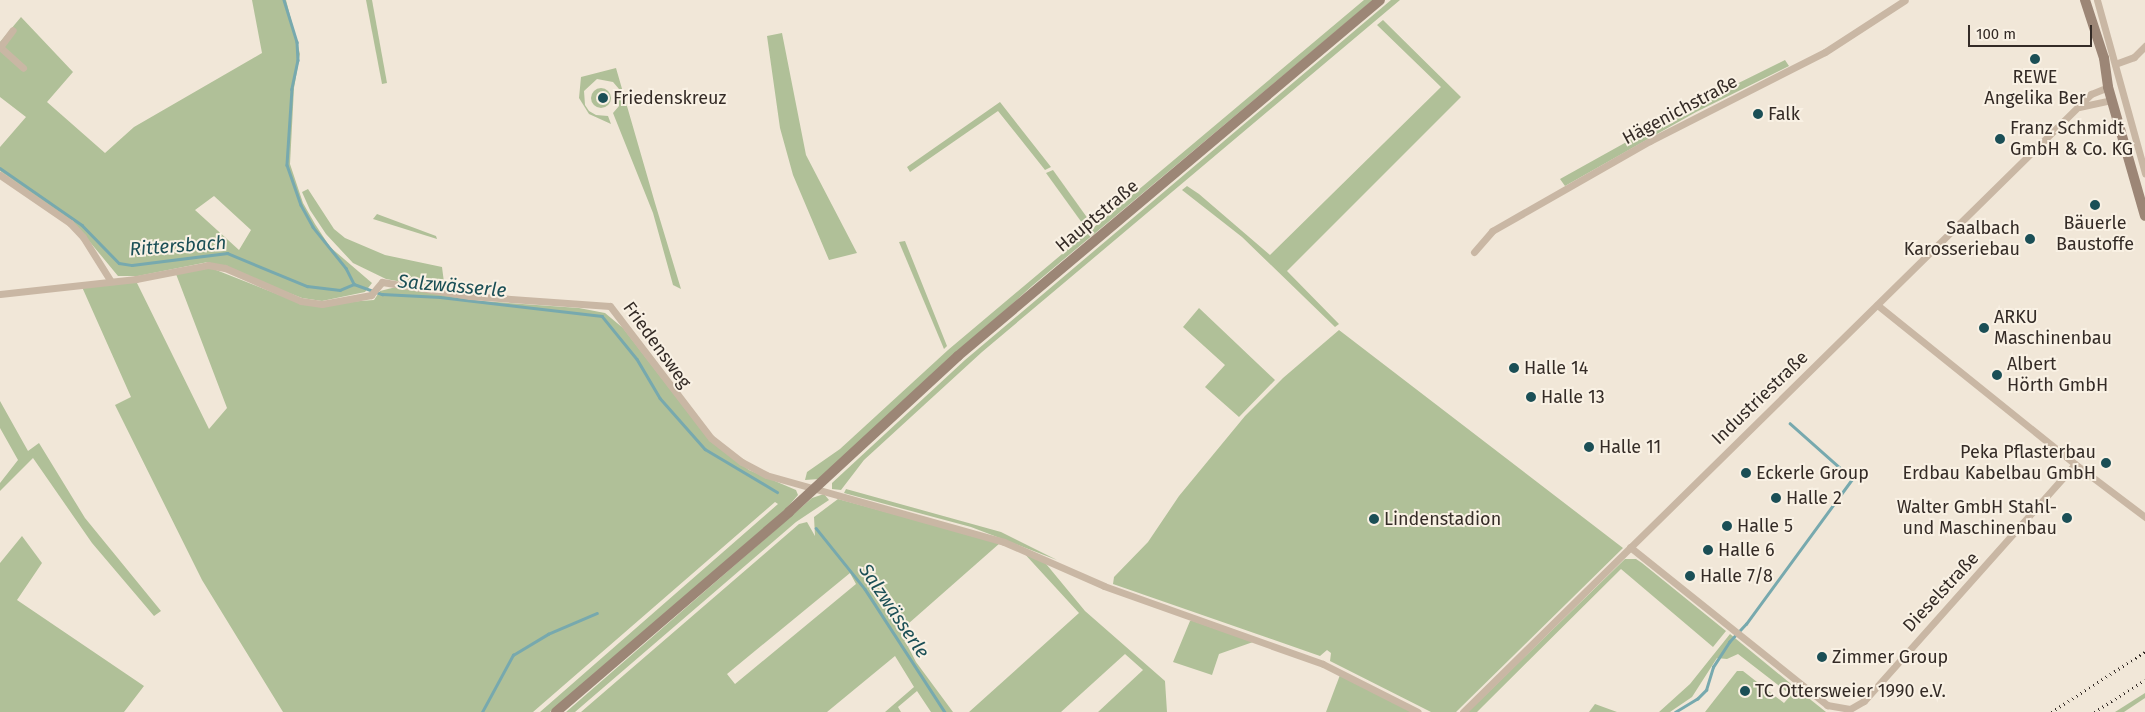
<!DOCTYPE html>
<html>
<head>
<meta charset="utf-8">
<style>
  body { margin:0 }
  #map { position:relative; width:2145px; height:712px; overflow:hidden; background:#f1e7d8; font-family:"Fira Sans",sans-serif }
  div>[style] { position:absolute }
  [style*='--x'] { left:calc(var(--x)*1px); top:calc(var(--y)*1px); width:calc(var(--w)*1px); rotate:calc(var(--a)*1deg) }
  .green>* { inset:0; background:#b0c098 }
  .round { border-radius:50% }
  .stream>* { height:2.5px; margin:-1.25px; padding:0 1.25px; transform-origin:1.25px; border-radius:1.25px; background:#77a9ae }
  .street>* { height:7px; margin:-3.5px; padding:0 3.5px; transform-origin:3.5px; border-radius:3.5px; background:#c9b7a4 }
  .secondary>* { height:10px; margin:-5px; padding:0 5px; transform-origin:5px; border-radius:5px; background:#9c8676 }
  .rail>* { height:2.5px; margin-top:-1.25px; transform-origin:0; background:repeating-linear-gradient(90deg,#342b26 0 1px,transparent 0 5px) }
  .dots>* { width:14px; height:14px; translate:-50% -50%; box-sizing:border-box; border:2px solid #f9f1e4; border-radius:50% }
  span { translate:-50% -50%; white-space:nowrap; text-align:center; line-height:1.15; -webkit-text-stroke:4px #f9f1e4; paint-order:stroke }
  .poi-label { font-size:18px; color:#342b26 }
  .left { translate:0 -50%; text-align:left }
  .right { translate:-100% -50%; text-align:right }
  .street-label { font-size:18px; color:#342b26 }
  .water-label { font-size:19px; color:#1b4f56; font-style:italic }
  .scale { position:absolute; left:1968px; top:25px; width:124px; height:22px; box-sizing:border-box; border:2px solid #342b26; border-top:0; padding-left:6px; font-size:15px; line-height:18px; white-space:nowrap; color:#342b26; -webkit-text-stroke:4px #f9f1e4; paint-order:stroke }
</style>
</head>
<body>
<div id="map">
  <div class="green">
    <div style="clip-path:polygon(evenodd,252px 0,286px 0,300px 54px,294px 88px,290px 164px,303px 203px,315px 224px,330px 247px,372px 283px,365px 292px,322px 301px,302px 298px,208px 262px,138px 276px,118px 276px,75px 224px,0 171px,0 147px,26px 117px,0 97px,0 42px,21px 17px,73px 72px,47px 102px,105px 153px,134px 127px,262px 53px,252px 0,214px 196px,251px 230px,239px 250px,195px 210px,214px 196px)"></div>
    <div style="clip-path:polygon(366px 0,372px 0,387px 83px,382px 84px)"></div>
    <div style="clip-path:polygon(1364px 0,1373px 0,1032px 286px,819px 479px,805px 480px,807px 472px,840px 449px,948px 350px)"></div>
    <div style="clip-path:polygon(1391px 0,1400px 0,982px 352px,864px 460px,841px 490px,832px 489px,832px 483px,965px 360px)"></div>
    <div style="clip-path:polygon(1383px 20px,1461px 97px,1287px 271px,1339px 324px,1335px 327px,1242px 237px,1182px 190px,1187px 186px,1199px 194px,1270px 255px,1441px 87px,1377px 25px)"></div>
    <div style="clip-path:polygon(782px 33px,806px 155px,857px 253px,829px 260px,793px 175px,780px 128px,767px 36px)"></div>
    <div style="clip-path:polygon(1785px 60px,1789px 66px,1696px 112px,1565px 186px,1560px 179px,1684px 110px)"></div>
    <div style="clip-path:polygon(616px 68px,655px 203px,681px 289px,673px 285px,653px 213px,613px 113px,619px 106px,619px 89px,613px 82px,597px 79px,584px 91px,585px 105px,589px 111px,596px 115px,608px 116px,611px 124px,589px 114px,579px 98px,581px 77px)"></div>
    <div class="round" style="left:591px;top:88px;width:20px;height:20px"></div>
    <div style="clip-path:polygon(1000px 102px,1051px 167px,1045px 170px,998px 111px,910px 172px,907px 167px)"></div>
    <div style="clip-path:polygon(1053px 170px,1091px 223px,1085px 227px,1046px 173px)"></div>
    <div style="clip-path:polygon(308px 189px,334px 229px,345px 238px,385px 255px,442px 267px,445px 290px,386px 279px,353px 263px,326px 234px,310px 210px,302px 192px)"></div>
    <div style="clip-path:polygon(377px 214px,436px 236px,437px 239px,373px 219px)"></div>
    <div style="clip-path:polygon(905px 241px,947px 346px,944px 349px,899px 242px)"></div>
    <div style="clip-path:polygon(211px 268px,305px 305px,374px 300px,380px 291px,396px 287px,481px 301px,579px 308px,605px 313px,623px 328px,710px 441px,749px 470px,796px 490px,798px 495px,785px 510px,550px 712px,540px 712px,778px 504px,775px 502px,533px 712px,283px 712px,202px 580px,115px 405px,131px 397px,82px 287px,136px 281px,209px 429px,227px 408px,176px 274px)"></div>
    <div style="clip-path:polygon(1199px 308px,1275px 380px,1239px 417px,1205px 387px,1225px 365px,1183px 327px)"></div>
    <div style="clip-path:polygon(1339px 330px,1623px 548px,1456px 712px,1431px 712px,1330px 661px,1331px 653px,1327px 650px,1320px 656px,1113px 584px,1114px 577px,1148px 542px,1179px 496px,1245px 416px,1283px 378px)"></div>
    <div style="clip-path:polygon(0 401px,28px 451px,39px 443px,85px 518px,161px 611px,154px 616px,92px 543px,33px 458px,0 491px,0 483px,18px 460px,0 428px)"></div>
    <div style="clip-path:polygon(846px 489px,1001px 532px,1057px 560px,971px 527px,844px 493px)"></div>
    <div style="clip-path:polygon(824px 494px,829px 500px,796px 522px,575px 712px,566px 712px,812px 498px)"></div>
    <div style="clip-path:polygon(evenodd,838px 499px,1000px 543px,900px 631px,916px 662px,953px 712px,931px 712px,917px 691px,898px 707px,901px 712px,885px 712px,914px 687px,895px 656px,827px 712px,581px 712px,799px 524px,807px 522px,815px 536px,814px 517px,838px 499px,850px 573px,856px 584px,735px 684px,727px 674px,850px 573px)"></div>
    <div style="clip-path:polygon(22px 536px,42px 563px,17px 600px,144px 686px,124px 712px,0 712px,0 563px)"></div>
    <div style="clip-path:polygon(1022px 551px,1042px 559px,1085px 611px,1165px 681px,1167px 712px,1098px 712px,1143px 670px,1125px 654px,1061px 712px,969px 712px,1079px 613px)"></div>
    <div style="clip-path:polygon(1625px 559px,1636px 559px,1642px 563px,1726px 631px,1713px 647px,1621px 569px,1477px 712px,1468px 712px)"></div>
    <div style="clip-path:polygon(1190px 621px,1193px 621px,1253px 642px,1219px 654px,1212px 675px,1173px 662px)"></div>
    <div style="clip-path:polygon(1730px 634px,1796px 688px,1826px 712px,1705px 712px,1737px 671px,1743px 671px,1784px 703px,1791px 695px,1738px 654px,1727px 659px,1717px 658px,1692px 697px,1670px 712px,1659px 712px,1690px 684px)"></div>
    <div style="clip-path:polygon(1340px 675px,1413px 712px,1326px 712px)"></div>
    <div style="clip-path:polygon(2145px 693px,2145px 698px,2124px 712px,2115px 712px)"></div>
    <div style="clip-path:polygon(1595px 704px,1617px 712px,1589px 712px)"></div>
  </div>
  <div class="stream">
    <div style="--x:284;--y:0;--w:44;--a:72.8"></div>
    <div style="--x:297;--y:42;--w:18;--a:87"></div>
    <div style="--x:298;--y:60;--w:30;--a:102"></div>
    <div style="--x:292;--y:89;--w:76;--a:93.8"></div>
    <div style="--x:287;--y:165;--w:42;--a:70.7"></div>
    <div style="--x:301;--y:205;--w:25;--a:61"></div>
    <div style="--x:313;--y:227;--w:53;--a:51.2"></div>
    <div style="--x:346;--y:268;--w:18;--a:63"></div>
    <div style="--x:354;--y:284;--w:30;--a:20"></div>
    <div style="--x:382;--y:294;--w:58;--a:3"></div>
    <div style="--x:440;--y:297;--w:163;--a:6.7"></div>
    <div style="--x:602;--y:316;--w:55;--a:50.9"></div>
    <div style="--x:637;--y:359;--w:45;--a:59.5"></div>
    <div style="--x:660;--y:398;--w:68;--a:48.6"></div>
    <div style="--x:705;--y:449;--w:84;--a:30.8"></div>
    <div style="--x:0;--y:168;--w:100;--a:34.8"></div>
    <div style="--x:82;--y:225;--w:53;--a:45.8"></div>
    <div style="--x:119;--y:263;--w:13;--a:9"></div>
    <div style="--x:132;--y:265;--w:96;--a:-7.2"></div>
    <div style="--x:227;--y:253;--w:87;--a:22.4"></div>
    <div style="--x:307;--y:286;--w:33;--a:7"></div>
    <div style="--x:340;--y:290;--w:15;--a:-23"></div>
    <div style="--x:816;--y:528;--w:78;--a:51.2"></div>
    <div style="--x:865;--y:589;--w:147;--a:57"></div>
    <div style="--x:482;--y:712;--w:65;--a:-61.5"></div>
    <div style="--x:513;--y:655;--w:41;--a:-31"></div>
    <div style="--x:548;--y:634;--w:53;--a:-23.2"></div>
    <div style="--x:1675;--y:712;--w:26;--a:-31"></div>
    <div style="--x:1697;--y:699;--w:13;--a:-45"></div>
    <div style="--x:1706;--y:690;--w:24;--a:-73"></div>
    <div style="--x:1713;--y:667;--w:30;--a:-57"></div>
    <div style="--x:1729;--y:642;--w:25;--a:-47"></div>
    <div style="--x:1746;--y:624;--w:180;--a:-53.8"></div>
    <div style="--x:1852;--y:479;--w:83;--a:-138.4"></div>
  </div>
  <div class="street">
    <div style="--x:2097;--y:0;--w:180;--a:74.5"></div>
    <div style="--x:0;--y:47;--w:31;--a:42"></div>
    <div style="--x:0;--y:47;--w:21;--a:-53"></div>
    <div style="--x:2115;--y:64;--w:20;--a:-20"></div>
    <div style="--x:2134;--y:57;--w:16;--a:-45"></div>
    <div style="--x:2079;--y:107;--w:34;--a:-12"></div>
    <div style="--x:0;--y:175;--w:85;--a:34.4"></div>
    <div style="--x:70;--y:223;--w:19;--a:47"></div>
    <div style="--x:83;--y:237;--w:51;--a:57.9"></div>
    <div style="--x:1474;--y:252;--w:28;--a:-49"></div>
    <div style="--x:1492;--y:231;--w:182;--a:-29.7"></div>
    <div style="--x:1650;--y:141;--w:196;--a:-27"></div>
    <div style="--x:1825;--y:52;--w:95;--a:-33"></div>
    <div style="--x:0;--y:294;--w:137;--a:-6.3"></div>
    <div style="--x:136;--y:279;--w:73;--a:-11"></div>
    <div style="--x:208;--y:265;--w:17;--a:10"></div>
    <div style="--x:225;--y:268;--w:83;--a:23.5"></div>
    <div style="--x:301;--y:301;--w:21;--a:8"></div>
    <div style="--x:322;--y:304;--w:50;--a:-10.4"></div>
    <div style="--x:371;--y:295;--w:17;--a:-50"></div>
    <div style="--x:382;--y:282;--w:89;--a:9"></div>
    <div style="--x:470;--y:296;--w:140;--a:4.1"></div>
    <div style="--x:610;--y:306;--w:166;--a:52.6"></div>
    <div style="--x:711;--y:438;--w:39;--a:38"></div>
    <div style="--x:742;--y:462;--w:27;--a:28"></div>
    <div style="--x:766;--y:475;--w:247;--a:15.7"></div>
    <div style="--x:1004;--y:542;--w:109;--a:23.7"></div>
    <div style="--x:1104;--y:586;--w:232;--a:19.6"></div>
    <div style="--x:1323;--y:664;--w:106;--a:26.8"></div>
    <div style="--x:2075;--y:464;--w:88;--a:37.1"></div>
    <div style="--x:1630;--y:547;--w:253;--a:38.7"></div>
    <div style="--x:1827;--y:705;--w:23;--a:10"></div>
    <div style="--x:1850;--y:709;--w:16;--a:-30"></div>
    <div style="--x:1864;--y:701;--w:317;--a:-48.3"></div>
    <div style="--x:2075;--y:464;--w:254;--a:-141.2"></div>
    <div style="--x:1463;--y:712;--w:881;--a:-44.54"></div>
    <div style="--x:2091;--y:94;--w:18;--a:-22"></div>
  </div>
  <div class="secondary">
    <div style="--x:2085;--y:0;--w:61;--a:71.9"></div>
    <div style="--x:2104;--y:58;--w:29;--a:82"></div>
    <div style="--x:2108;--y:87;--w:134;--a:74"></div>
    <div style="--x:556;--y:712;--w:307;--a:-40.6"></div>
    <div style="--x:789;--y:512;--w:230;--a:-42.7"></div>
    <div style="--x:958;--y:356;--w:552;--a:-40.15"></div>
  </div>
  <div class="rail">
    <div style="--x:2051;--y:712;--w:112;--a:-32.6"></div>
    <div style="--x:2094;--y:712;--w:60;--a:-32.1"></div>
  </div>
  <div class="dots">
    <div style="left:2035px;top:59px;background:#1b4f56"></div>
    <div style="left:603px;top:98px;background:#1b4f56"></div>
    <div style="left:1758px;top:114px;background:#1b4f56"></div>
    <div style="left:2000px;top:139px;background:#1b4f56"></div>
    <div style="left:2095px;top:205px;background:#1b4f56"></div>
    <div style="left:2030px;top:239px;background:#1b4f56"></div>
    <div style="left:1984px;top:328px;background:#1b4f56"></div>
    <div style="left:1514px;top:368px;background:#1b4f56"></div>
    <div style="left:1997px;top:375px;background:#1b4f56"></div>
    <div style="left:1531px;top:397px;background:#1b4f56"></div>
    <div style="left:1589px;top:447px;background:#1b4f56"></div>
    <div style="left:2106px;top:463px;background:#1b4f56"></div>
    <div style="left:1746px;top:473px;background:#1b4f56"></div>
    <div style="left:1776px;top:498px;background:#1b4f56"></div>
    <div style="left:2067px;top:518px;background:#1b4f56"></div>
    <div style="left:1374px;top:519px;background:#1b4f56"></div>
    <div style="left:1727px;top:526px;background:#1b4f56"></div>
    <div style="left:1708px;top:550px;background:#1b4f56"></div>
    <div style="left:1690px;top:576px;background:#1b4f56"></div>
    <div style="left:1822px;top:657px;background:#1b4f56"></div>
    <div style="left:1745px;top:691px;background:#1b4f56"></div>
  </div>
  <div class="poi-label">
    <span style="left:2035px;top:88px">REWE<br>Angelika Ber</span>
    <span class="left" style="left:613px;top:98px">Friedenskreuz</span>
    <span class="left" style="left:1768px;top:114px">Falk</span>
    <span class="left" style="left:2010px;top:139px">Franz Schmidt<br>GmbH &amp; Co. KG</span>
    <span style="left:2095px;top:234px">Bäuerle<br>Baustoffe</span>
    <span class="right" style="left:2020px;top:239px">Saalbach<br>Karosseriebau</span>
    <span class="left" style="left:1994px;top:328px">ARKU<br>Maschinenbau</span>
    <span class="left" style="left:2007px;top:375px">Albert<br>Hörth GmbH</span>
    <span class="left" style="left:1524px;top:368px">Halle 14</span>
    <span class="left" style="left:1541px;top:397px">Halle 13</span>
    <span class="left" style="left:1599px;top:447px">Halle 11</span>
    <span class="right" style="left:2096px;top:463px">Peka Pflasterbau<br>Erdbau Kabelbau GmbH</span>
    <span class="left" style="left:1756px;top:473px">Eckerle Group</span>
    <span class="left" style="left:1786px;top:498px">Halle 2</span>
    <span class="right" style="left:2057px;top:518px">Walter GmbH Stahl-<br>und Maschinenbau</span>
    <span class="left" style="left:1384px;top:519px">Lindenstadion</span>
    <span class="left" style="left:1737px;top:526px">Halle 5</span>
    <span class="left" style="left:1718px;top:550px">Halle 6</span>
    <span class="left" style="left:1700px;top:576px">Halle 7/8</span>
    <span class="left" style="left:1832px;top:657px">Zimmer Group</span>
    <span class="left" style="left:1755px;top:691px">TC Ottersweier 1990 e.V.</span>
  </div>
  <div class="street-label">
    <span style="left:1680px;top:110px;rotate:-28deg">Hägenichstraße</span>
    <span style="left:1097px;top:216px;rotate:-40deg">Hauptstraße</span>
    <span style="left:657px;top:345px;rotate:54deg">Friedensweg</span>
    <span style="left:1760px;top:398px;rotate:-44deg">Industriestraße</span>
    <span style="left:1941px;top:592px;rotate:-47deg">Dieselstraße</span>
  </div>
  <div class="water-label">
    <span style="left:178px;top:246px;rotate:-4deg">Rittersbach</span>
    <span style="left:452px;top:286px;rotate:5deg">Salzwässerle</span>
    <span style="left:894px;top:611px;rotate:56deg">Salzwässerle</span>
  </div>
  <div class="scale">100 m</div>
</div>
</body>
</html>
